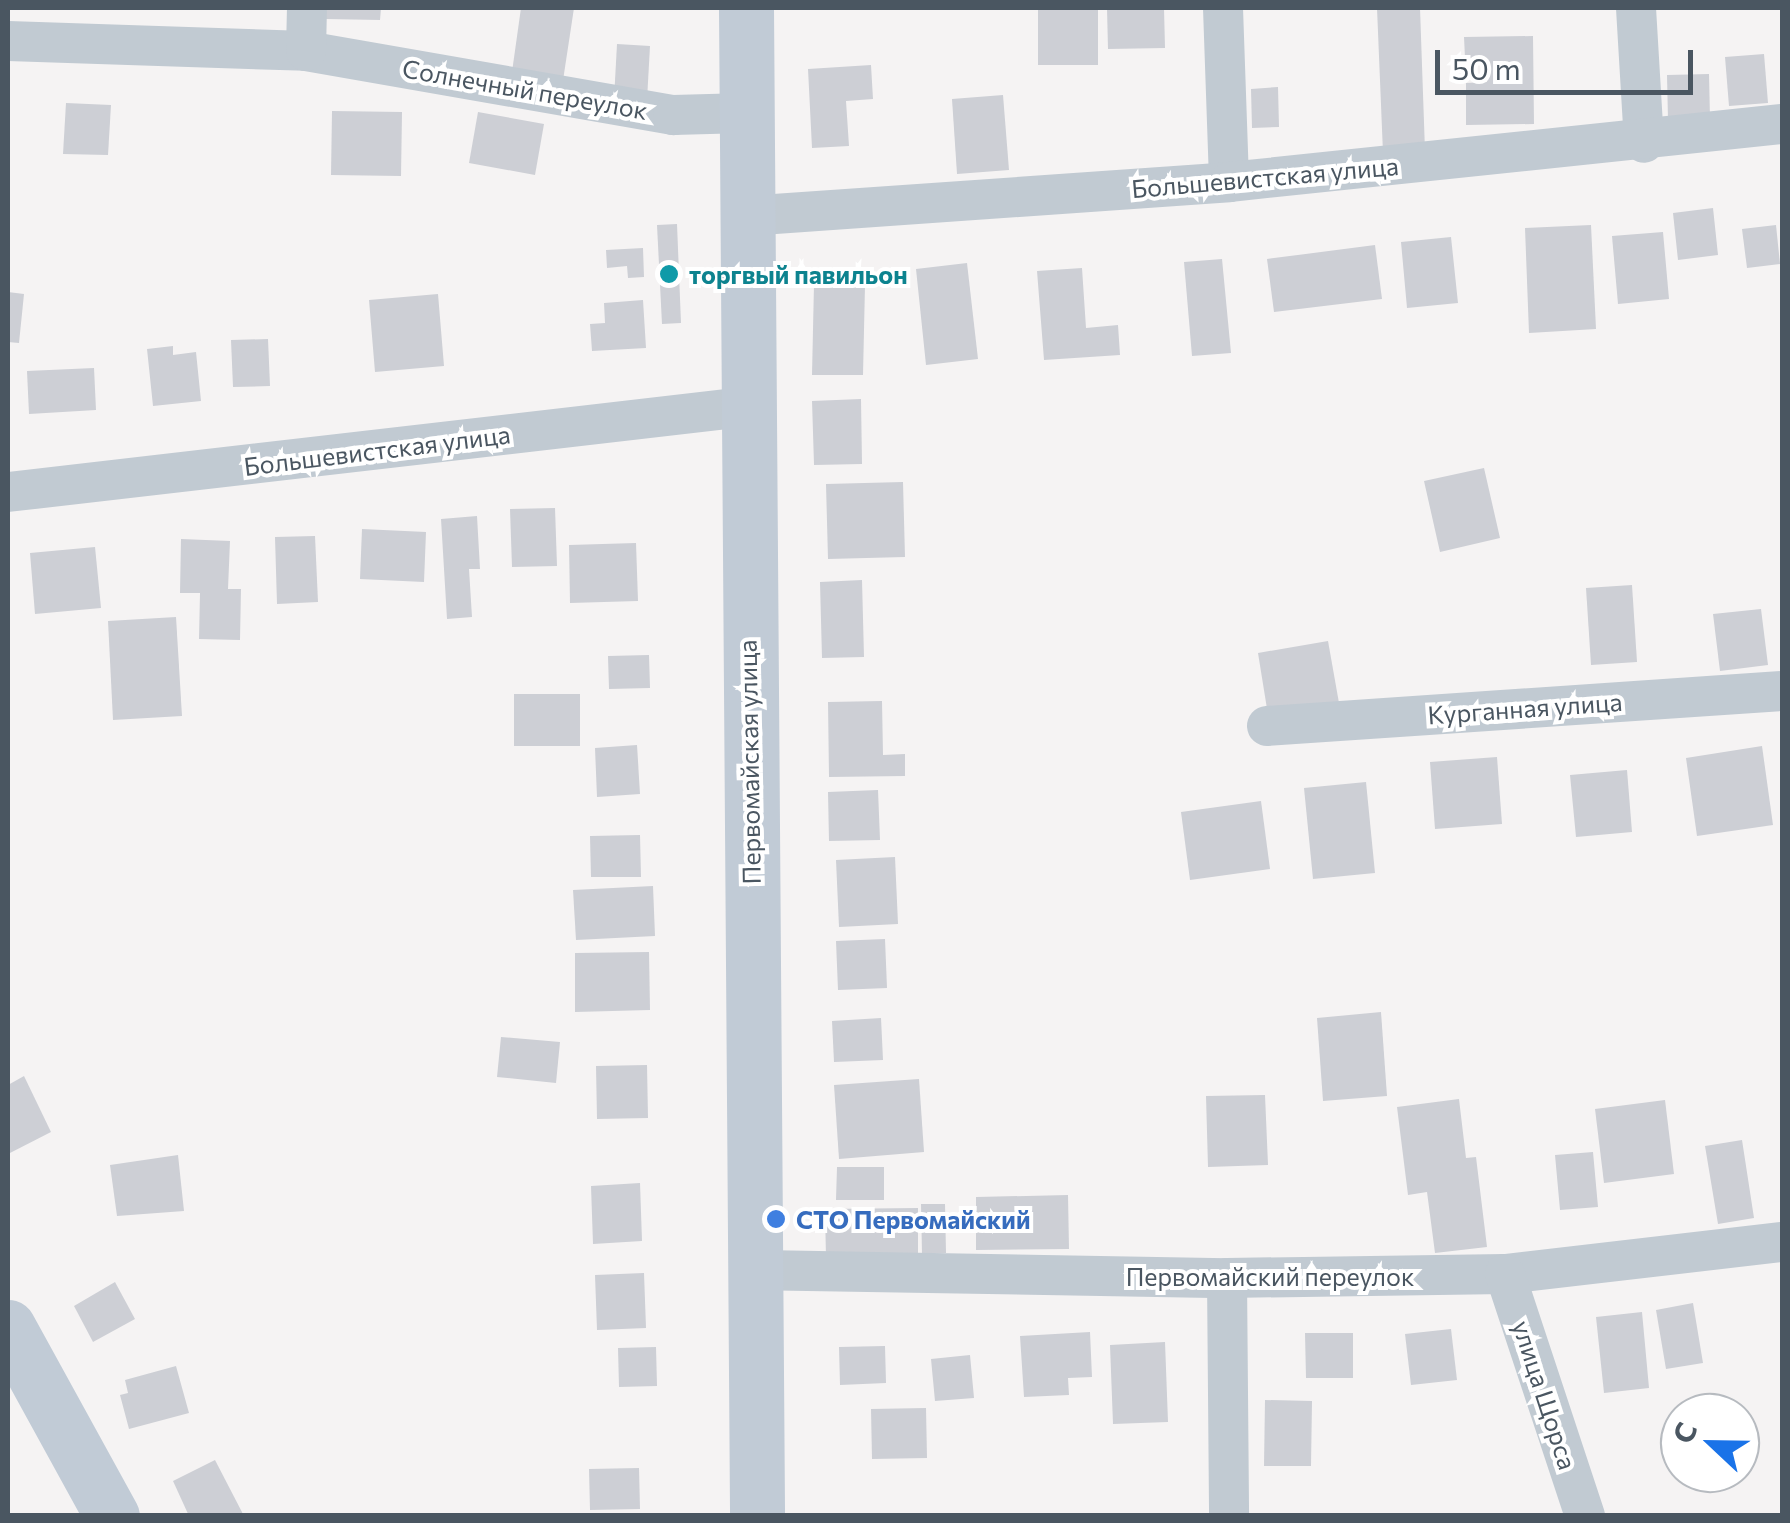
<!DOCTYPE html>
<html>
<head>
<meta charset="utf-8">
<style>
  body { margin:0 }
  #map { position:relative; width:1790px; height:1523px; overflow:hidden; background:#f5f3f3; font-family:Commissioner,sans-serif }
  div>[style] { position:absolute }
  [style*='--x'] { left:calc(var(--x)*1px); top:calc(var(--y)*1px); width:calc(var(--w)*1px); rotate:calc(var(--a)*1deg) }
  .building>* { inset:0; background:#cdcfd5 }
  .street>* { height:40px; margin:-20px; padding:0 20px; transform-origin:20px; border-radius:20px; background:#c1cad2 }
  .secondary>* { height:55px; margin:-27.5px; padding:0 27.5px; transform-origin:27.5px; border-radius:27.5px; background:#c1cbd6 }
  .dots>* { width:28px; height:28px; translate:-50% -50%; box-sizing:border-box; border:5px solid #fff; border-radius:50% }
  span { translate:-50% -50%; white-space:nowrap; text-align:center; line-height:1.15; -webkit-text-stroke:8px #fff; paint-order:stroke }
  .street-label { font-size:25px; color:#4a5661 }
  .culture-label { font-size:25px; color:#0d838f; font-weight:700 }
  .left { translate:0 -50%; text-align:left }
  .shop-label { font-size:25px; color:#366cbe; font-weight:700 }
  .frame { position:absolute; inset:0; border:10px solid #4a5661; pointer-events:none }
  .north { position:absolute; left:1660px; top:1393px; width:100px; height:100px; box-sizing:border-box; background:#fff; border:2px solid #b7bbc0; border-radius:50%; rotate:292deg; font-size:28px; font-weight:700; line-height:40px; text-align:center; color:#4a5661 }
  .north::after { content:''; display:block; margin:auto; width:35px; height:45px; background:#1a73e8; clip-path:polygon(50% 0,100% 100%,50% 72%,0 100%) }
  .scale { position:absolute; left:1435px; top:50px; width:258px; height:45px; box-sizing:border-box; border:5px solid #4a5661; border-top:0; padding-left:12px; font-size:30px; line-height:35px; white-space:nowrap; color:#4a5661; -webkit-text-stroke:8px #fff; paint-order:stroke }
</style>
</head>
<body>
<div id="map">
  <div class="building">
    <div style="clip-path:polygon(326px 8px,381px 8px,380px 20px,326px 19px)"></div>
    <div style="clip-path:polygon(521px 8px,574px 8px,562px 87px,511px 79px)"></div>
    <div style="clip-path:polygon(1038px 8px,1098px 8px,1098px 65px,1038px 65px)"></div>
    <div style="clip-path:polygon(1107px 8px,1164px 8px,1165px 48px,1108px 49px)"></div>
    <div style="clip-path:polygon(1377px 8px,1420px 8px,1425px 151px,1383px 153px)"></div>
    <div style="clip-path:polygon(1533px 36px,1534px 124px,1466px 125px,1466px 83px,1487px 82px,1487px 58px,1465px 58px,1464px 37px)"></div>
    <div style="clip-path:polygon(617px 44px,650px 46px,647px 100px,614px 99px)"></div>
    <div style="clip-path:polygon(1764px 54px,1768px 103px,1729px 106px,1725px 57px)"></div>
    <div style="clip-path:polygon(871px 65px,873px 99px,846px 101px,849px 146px,812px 148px,808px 69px)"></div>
    <div style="clip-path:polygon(1709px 74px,1710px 119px,1668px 120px,1667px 75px)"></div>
    <div style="clip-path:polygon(1278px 87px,1279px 127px,1252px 128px,1251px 89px)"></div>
    <div style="clip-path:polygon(1003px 95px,1009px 170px,957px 174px,952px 99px)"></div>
    <div style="clip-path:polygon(66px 103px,111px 105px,108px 155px,63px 154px)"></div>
    <div style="clip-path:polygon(332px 111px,402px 112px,401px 176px,331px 175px)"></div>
    <div style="clip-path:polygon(478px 112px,544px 124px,535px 175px,469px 163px)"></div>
    <div style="clip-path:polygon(1713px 208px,1718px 255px,1678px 260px,1673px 213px)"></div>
    <div style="clip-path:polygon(677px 224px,681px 323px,662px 324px,657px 225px)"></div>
    <div style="clip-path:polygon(1591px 225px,1596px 329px,1529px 333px,1525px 228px)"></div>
    <div style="clip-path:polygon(1776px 225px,1780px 264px,1747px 268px,1742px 229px)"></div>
    <div style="clip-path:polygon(1663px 232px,1669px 299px,1618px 304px,1612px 236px)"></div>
    <div style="clip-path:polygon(1451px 237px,1458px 303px,1407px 308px,1401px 242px)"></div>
    <div style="clip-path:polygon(1375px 245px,1382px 299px,1274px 312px,1267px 259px)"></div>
    <div style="clip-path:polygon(643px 248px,644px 277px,628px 278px,627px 266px,607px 268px,606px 250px)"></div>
    <div style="clip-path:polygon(1222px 259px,1231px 353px,1192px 356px,1184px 262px)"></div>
    <div style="clip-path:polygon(967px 263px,978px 359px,926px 365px,916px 269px)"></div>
    <div style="clip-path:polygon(1082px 268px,1086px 328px,1118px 325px,1120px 355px,1044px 360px,1037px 271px)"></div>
    <div style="clip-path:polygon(814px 284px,865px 285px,863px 375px,812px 375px)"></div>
    <div style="clip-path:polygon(8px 292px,24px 294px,19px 343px,8px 342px)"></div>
    <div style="clip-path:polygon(438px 294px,444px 366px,375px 372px,369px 300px)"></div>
    <div style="clip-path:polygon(643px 300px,646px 348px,592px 351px,590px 324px,605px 323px,604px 303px)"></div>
    <div style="clip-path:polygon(268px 339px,270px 386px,233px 387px,231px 340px)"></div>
    <div style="clip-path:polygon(173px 346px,173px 355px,196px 352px,201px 401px,153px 406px,147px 349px)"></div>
    <div style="clip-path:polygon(94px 368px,96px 410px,29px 414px,27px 371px)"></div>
    <div style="clip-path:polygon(861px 399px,862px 464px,814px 465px,812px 401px)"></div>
    <div style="clip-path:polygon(1484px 468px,1500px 538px,1440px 552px,1424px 481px)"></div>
    <div style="clip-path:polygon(903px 482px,905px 557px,828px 559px,826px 484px)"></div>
    <div style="clip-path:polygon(555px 508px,557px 566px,512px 567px,510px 509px)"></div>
    <div style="clip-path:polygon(477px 516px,480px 569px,469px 569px,472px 617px,447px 619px,441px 519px)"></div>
    <div style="clip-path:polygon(362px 529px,426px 532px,424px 582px,360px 579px)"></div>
    <div style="clip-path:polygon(315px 536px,318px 602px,277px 604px,275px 537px)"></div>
    <div style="clip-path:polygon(181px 539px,230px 541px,228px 589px,241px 589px,240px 640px,199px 639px,200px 593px,180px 593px)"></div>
    <div style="clip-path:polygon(636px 543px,638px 601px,570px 603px,569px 545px)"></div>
    <div style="clip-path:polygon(95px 547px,101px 608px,35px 614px,30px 553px)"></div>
    <div style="clip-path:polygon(862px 580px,864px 657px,822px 658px,820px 582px)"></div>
    <div style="clip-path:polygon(1632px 585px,1637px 662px,1591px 665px,1586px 588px)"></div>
    <div style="clip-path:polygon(1761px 609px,1768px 665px,1720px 671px,1713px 614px)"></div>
    <div style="clip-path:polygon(176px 617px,182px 716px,113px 720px,108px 621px)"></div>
    <div style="clip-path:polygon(1328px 641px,1339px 703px,1268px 715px,1258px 653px)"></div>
    <div style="clip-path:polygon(649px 655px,650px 688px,609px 689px,608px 656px)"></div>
    <div style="clip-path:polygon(514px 694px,580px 694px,580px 746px,514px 746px)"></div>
    <div style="clip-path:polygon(882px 701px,883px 755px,905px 754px,905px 776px,829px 777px,828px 702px)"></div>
    <div style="clip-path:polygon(637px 745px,640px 794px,597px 797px,595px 748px)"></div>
    <div style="clip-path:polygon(1762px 746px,1773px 825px,1697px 836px,1686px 758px)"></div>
    <div style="clip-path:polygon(1497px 757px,1502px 824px,1435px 829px,1430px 762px)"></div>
    <div style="clip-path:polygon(1627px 770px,1632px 832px,1576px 837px,1570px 775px)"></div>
    <div style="clip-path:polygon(1366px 782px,1375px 873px,1313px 879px,1304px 788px)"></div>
    <div style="clip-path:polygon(878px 790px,880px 840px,829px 841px,828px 792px)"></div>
    <div style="clip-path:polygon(1261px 801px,1270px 869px,1190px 880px,1181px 812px)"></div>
    <div style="clip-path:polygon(640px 835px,641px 877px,591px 877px,590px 836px)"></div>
    <div style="clip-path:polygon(895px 857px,898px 924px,839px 927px,836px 860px)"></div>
    <div style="clip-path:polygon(653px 886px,655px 936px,576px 940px,573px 890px)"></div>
    <div style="clip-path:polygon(885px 939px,887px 988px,838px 990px,836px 941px)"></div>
    <div style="clip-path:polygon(649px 952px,650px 1010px,575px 1012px,575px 953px)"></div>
    <div style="clip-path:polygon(1381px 1012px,1387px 1096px,1323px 1101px,1317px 1018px)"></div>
    <div style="clip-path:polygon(881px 1018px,883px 1060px,834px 1062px,832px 1021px)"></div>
    <div style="clip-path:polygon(501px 1037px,560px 1042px,556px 1083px,497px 1077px)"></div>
    <div style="clip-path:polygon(647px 1065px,648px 1118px,597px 1119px,596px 1066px)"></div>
    <div style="clip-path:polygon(24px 1076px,51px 1132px,8px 1154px,8px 1085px)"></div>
    <div style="clip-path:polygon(919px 1079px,924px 1152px,839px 1159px,834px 1085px)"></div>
    <div style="clip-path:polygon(1265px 1095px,1268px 1165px,1208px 1167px,1206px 1096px)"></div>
    <div style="clip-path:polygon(1459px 1099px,1466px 1158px,1476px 1157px,1487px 1247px,1435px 1253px,1427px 1192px,1408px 1195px,1397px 1107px)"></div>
    <div style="clip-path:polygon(1665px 1100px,1674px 1174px,1604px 1183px,1595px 1109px)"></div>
    <div style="clip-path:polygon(1742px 1140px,1754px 1218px,1718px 1224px,1705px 1146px)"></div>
    <div style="clip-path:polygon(1593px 1152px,1598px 1207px,1560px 1210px,1555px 1155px)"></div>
    <div style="clip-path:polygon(178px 1155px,184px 1211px,117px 1216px,110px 1165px)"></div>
    <div style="clip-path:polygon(837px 1167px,884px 1167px,884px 1200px,836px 1200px)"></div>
    <div style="clip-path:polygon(640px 1183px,642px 1241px,593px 1244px,591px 1186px)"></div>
    <div style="clip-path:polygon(1068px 1195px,1069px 1249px,976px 1250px,976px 1197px)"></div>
    <div style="clip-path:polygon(921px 1204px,945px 1204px,946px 1253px,922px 1254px)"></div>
    <div style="clip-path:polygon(918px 1208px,918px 1257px,826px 1258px,825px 1209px)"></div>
    <div style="clip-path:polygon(644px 1273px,646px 1328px,597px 1330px,595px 1275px)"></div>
    <div style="clip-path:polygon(115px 1282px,135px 1319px,93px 1342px,74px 1306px)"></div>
    <div style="clip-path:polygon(1693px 1303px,1703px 1363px,1666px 1369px,1656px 1310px)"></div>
    <div style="clip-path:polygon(1642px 1312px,1649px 1388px,1604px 1393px,1596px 1317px)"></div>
    <div style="clip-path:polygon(1451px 1329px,1457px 1380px,1411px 1385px,1405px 1334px)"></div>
    <div style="clip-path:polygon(1090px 1332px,1092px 1377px,1068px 1378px,1069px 1395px,1024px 1397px,1020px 1336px)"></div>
    <div style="clip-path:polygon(1305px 1333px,1353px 1333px,1353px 1378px,1306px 1378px)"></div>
    <div style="clip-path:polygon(1165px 1342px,1168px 1422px,1113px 1424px,1110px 1345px)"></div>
    <div style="clip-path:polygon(885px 1346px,886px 1383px,840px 1385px,839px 1347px)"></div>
    <div style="clip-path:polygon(656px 1347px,657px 1386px,619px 1387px,618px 1348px)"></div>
    <div style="clip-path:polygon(970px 1355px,974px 1398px,935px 1401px,931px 1359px)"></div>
    <div style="clip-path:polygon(176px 1366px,189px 1413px,129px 1429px,120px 1395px,128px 1393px,125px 1380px)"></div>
    <div style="clip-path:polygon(1265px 1400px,1312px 1401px,1311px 1466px,1264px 1466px)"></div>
    <div style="clip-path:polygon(926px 1408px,927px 1458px,872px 1459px,871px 1409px)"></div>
    <div style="clip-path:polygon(215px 1460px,244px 1516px,189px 1516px,173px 1481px)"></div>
    <div style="clip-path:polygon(639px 1468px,640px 1509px,590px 1510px,589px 1469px)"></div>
  </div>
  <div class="street">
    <div style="--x:1223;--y:8;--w:174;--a:88"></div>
    <div style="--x:1636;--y:8;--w:135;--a:86.6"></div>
    <div style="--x:8;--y:41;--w:298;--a:1.9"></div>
    <div style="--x:306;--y:51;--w:373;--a:9.9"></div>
    <div style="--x:673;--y:115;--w:73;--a:-1.6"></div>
    <div style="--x:306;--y:51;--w:43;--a:-88.7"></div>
    <div style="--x:746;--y:216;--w:484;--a:-4"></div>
    <div style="--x:1229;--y:182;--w:556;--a:-5.99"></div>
    <div style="--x:8;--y:492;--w:742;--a:-6.58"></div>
    <div style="--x:1267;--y:726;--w:516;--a:-3.89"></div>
    <div style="--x:755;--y:1270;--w:472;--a:1"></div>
    <div style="--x:1227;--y:1278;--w:278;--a:-0.8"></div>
    <div style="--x:1505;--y:1274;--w:279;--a:-6.6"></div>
    <div style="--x:1505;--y:1274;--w:255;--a:71.7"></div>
    <div style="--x:1227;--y:1278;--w:238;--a:89.5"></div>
  </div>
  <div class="secondary">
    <div style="--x:746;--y:8;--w:1508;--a:89.58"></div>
    <div style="--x:8;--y:1327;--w:216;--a:61.2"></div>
  </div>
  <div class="dots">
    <div style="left:669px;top:274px;background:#0f9aa8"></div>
    <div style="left:776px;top:1219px;background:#3f7fe0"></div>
  </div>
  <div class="street-label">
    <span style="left:525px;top:89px;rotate:10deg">Солнечный переулок</span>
    <span style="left:1265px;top:177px;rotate:-5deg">Большевистская улица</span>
    <span style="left:377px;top:450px;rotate:-7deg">Большевистская улица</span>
    <span style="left:1525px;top:708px;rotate:-4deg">Курганная улица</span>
    <span style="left:749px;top:762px;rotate:-91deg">Первомайская улица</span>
    <span style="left:1270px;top:1276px">Первомайский переулок</span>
    <span style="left:1545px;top:1395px;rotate:72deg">улица Щорса</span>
  </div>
  <div class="culture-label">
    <span class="left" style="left:689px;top:274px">торгвый павильон</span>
  </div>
  <div class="shop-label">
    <span class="left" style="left:796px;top:1219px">СТО Первомайский</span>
  </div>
  <div class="frame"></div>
  <div class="north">С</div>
  <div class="scale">50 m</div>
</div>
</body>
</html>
